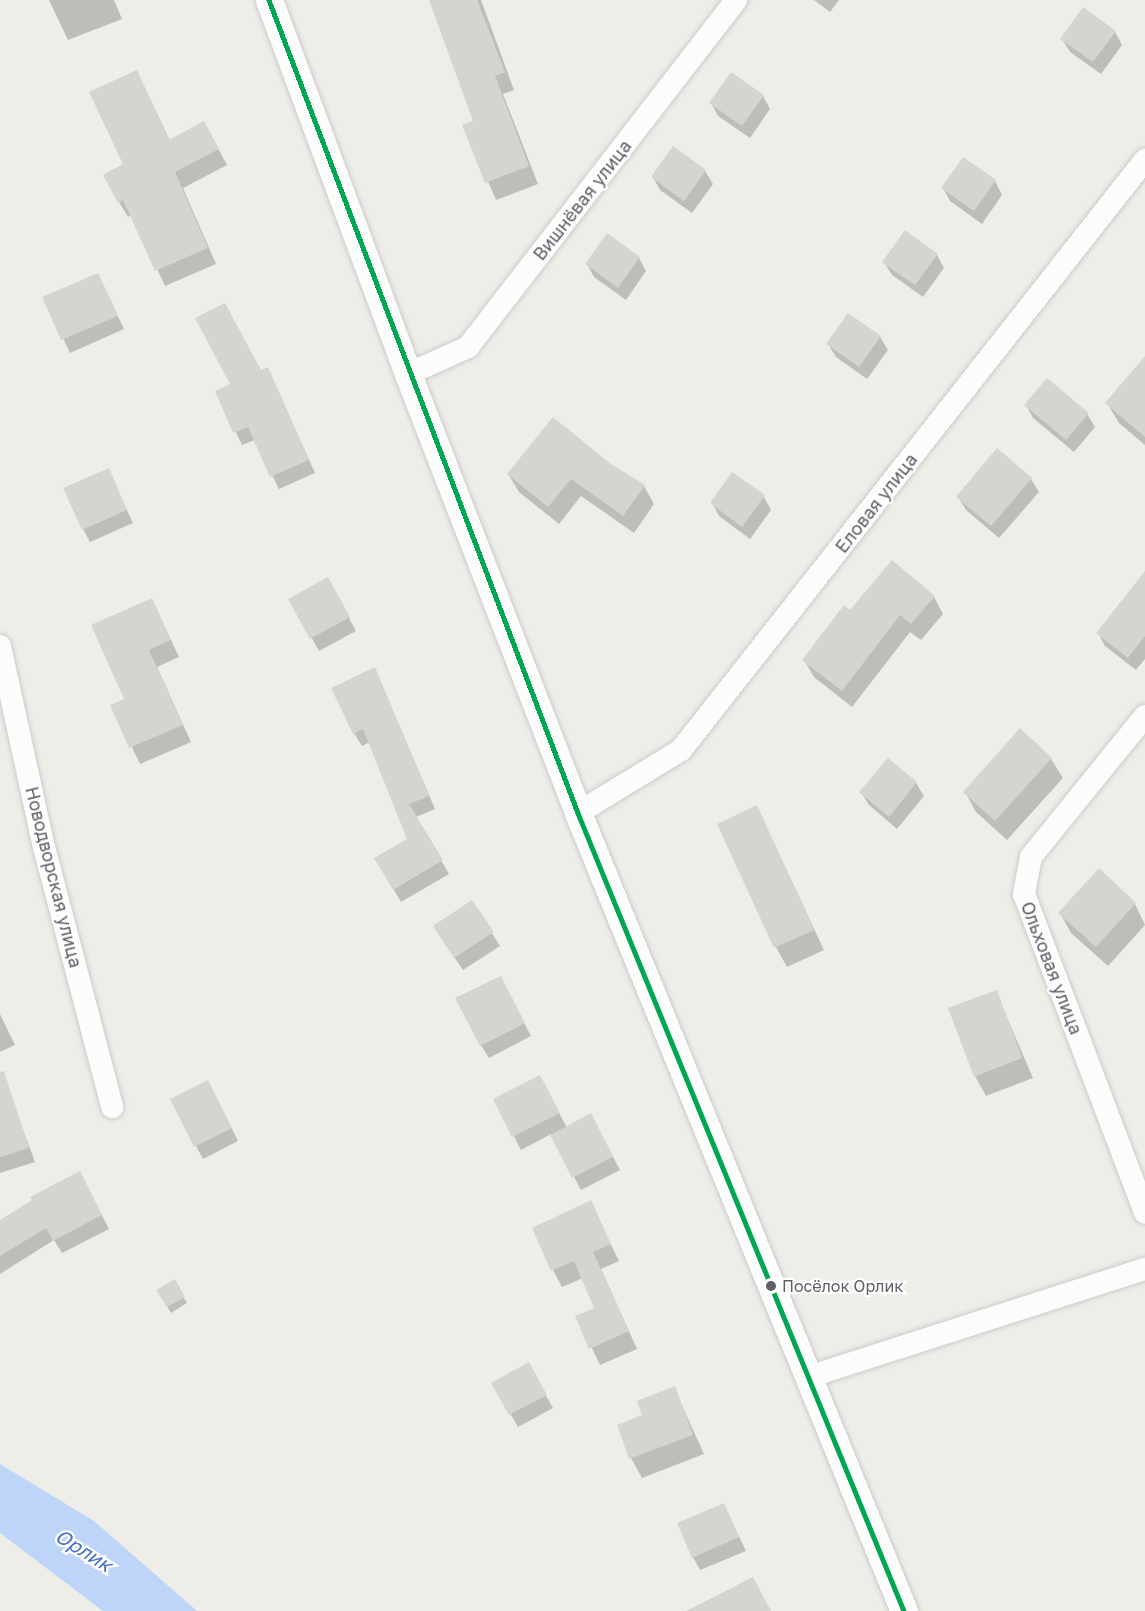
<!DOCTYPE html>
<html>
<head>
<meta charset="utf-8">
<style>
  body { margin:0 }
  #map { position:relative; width:1145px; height:1611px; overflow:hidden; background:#eeede8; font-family:"Golos Text",sans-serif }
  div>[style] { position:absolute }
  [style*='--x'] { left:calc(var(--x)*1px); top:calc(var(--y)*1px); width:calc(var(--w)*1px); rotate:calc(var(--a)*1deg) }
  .water>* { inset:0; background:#bcd5f8 }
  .shadow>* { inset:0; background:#0003 }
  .building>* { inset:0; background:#d4d4d1 }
  .roads { filter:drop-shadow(0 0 2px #cbcbca) drop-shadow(0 0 2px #cbcbca) }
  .minor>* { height:22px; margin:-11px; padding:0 11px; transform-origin:11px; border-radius:11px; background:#fcfcfc }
  .tertiary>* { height:27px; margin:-13.5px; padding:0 13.5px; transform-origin:13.5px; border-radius:13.5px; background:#fcfcfc }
  .bus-1>* { height:4.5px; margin:-2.25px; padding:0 2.25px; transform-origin:2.25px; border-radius:2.25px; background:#00a651 }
  .dots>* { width:16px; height:16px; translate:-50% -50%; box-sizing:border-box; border:3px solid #fff; border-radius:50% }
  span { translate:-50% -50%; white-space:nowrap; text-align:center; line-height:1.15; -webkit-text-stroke:4.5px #fff; paint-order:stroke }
  .bus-label { font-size:16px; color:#5d6067 }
  .left { translate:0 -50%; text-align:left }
  .street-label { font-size:18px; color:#5d6067 }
  .water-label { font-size:20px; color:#4671c6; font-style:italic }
</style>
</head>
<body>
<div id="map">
  <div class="water">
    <div style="clip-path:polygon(0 1464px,94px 1521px,197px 1611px,103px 1611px,0 1533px)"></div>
  </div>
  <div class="shadow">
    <div style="clip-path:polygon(49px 0,114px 0,122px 19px,68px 40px)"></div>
    <div style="clip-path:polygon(430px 0,481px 0,514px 90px,503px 94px,538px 184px,496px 200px,464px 126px,475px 122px)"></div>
    <div style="clip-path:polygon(814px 0,839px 0,830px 12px)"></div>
    <div style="clip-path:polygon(1115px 32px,1122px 45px,1101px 74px,1070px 52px,1062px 39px)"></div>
    <div style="clip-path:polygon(145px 88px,170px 141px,213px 139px,227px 165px,183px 188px,216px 264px,165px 286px,132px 215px,128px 217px,119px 202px)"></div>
    <div style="clip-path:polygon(763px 96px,770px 109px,750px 138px,718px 116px,711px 103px)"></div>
    <div style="clip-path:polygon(705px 171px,713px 184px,692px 213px,660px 190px,653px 177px)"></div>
    <div style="clip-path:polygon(995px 181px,1002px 195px,982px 224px,950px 201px,943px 188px)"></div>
    <div style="clip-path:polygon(937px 255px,944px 268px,923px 297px,892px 275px,884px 262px)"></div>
    <div style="clip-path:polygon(639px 258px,646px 271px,626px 300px,594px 277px,587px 264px)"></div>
    <div style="clip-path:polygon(98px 274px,124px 329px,70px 353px,44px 298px)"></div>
    <div style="clip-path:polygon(849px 315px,880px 337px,888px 350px,867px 379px,836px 357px,828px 344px)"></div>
    <div style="clip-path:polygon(1145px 358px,1145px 445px,1119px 423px,1107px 403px)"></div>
    <div style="clip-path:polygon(268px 369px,315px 473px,279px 489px,255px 440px,242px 445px,217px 392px)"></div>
    <div style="clip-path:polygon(1026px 405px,1087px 414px,1095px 427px,1074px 452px,1033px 418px)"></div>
    <div style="clip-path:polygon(610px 465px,644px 486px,654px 504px,634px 533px,581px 496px,559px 524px,519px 492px,508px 474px)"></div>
    <div style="clip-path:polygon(108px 470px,133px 523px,90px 542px,83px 529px)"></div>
    <div style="clip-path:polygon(1031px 479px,1039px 492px,999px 538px,966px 510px,958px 497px)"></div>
    <div style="clip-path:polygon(764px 497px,771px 510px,750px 539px,719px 516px,712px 503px)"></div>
    <div style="clip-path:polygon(335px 592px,356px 631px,319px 651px,290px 599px)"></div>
    <div style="clip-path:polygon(1145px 596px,1145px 659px,1136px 670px,1105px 646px,1098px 633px)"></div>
    <div style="clip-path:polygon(934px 597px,943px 614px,921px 640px,910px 632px,852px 707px,814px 677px,804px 660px,850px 612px)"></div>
    <div style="clip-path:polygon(152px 600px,179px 657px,157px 667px,191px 742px,140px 764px,112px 706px,126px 700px)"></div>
    <div style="clip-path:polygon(375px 669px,435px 809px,416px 817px,449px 874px,401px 902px,376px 859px,409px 840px,370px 742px,362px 746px,354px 733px)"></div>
    <div style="clip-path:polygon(1051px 759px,1063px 778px,1007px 840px,976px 812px,965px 792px)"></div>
    <div style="clip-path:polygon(888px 760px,916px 783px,924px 796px,897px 829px,869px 805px,861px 792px)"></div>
    <div style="clip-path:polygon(757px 807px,824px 950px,787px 967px,776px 947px)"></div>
    <div style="clip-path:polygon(472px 902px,500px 946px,463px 970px,442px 939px)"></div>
    <div style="clip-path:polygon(1135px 904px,1145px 925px,1108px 966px,1071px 933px,1060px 913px)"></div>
    <div style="clip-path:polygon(507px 990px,531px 1036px,489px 1058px,481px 1045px)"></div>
    <div style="clip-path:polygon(996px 992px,1033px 1078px,986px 1096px,975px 1076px)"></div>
    <div style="clip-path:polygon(0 1014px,15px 1045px,0 1052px)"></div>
    <div style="clip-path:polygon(547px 1090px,567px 1128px,598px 1128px,620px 1170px,581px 1190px,551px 1134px,521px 1150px,495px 1100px)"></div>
    <div style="clip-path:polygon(215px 1095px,238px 1141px,203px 1159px,196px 1146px)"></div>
    <div style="clip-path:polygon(14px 1105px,35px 1162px,0 1173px,0 1109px)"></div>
    <div style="clip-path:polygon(87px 1186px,109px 1229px,62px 1253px,54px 1240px,0 1274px,0 1221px)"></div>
    <div style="clip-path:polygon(590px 1202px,619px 1261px,601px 1269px,637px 1349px,600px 1365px,577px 1317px,596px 1309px,583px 1278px,562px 1287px,553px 1270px)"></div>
    <div style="clip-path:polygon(174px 1281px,187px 1303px,171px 1313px,158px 1291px)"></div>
    <div style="clip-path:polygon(528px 1364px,553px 1408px,518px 1427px,493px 1383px)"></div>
    <div style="clip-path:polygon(674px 1388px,704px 1454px,642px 1478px,631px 1458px,644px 1416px)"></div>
    <div style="clip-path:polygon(724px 1505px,746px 1551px,700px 1570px,693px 1557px)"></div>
  </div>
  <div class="building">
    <div style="clip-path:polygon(429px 0,477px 0,505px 72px,495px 76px,529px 166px,485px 183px,462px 125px,473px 121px)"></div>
    <div style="clip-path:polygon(1083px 7px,1116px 31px,1093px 62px,1060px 39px)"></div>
    <div style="clip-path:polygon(137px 70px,169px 140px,204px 121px,219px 149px,175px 172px,208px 248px,155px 271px,123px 200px,118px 203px,103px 175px,123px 164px,89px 92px)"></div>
    <div style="clip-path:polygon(731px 72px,764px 95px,742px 126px,709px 103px)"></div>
    <div style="clip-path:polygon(673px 146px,706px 170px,684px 201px,651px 177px)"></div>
    <div style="clip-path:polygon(963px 157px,996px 180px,974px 211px,941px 188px)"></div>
    <div style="clip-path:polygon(905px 230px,938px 254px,915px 285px,882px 262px)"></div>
    <div style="clip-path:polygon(607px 233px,640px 257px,618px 288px,585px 264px)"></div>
    <div style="clip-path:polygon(98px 273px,118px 316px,61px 340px,42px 297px)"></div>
    <div style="clip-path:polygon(225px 303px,261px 370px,268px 367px,309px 460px,270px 477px,248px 427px,233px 433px,215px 391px,230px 384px,195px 318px)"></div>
    <div style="clip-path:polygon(848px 313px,881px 336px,859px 367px,826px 344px)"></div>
    <div style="clip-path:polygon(1145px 356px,1145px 437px,1105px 403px)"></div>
    <div style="clip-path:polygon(1047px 378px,1089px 413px,1066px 440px,1024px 405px)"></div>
    <div style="clip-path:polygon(553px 417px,611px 464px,645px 485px,623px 516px,571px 479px,548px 507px,507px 474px)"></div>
    <div style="clip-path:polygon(997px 448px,1032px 478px,991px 526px,956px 497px)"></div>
    <div style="clip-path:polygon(109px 468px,127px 510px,82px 530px,63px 488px)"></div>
    <div style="clip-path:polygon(732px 472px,765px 495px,742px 527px,710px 503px)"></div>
    <div style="clip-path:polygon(892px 560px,935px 596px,911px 624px,900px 615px,842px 691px,802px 660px,844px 605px,850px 610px)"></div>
    <div style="clip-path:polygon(1145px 571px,1145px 636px,1128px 658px,1096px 633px)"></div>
    <div style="clip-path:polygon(328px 577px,350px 617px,310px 639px,288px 599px)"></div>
    <div style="clip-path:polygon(152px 598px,171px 640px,149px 650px,183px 725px,129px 748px,110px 705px,124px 699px,91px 625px)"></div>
    <div style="clip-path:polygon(375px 667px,429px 796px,409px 804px,443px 860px,393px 890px,374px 858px,407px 839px,363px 729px,353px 734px,331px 688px)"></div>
    <div style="clip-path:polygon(1020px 728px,1052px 758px,995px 821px,963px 792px)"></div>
    <div style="clip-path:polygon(888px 758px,917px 782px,889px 817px,859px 792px)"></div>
    <div style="clip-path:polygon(757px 805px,814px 930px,774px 948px,717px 824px)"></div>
    <div style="clip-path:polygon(1099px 868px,1136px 903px,1096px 947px,1058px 913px)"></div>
    <div style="clip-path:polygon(472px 900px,494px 932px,454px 958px,433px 926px)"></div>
    <div style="clip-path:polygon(501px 976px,525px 1023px,480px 1046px,455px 998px)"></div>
    <div style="clip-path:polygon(997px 990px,1022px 1058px,974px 1077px,948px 1008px)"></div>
    <div style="clip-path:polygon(4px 1071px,29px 1148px,0 1157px,0 1072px)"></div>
    <div style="clip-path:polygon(540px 1075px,560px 1113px,512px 1137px,493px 1099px)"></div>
    <div style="clip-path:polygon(208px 1080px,232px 1128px,194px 1147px,170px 1099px)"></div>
    <div style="clip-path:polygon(591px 1113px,613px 1157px,572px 1178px,550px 1135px)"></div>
    <div style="clip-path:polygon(80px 1171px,102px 1215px,53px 1241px,46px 1228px,0 1256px,0 1220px,32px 1200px,30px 1197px)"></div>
    <div style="clip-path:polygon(591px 1200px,611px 1244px,593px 1252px,629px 1331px,589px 1349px,575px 1316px,594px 1308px,574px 1261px,551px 1271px,532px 1228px)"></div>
    <div style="clip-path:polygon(175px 1279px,185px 1297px,167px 1307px,156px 1290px)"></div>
    <div style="clip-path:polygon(529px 1362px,547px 1395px,509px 1415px,491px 1383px)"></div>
    <div style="clip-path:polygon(675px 1386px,693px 1435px,629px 1459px,617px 1425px,642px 1415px,637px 1401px)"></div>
    <div style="clip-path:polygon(724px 1503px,739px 1537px,692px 1558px,677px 1523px)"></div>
    <div style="clip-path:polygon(753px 1577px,771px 1611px,686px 1611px)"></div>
  </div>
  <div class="roads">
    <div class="minor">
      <div style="--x:408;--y:374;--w:66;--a:-24.2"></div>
      <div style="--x:468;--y:347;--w:438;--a:-52.3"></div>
      <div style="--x:0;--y:646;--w:206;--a:77.7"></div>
      <div style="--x:44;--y:847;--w:269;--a:75.3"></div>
      <div style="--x:1145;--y:716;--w:181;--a:129"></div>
      <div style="--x:1031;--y:857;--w:38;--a:101"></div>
      <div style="--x:1024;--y:894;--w:341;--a:69.2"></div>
      <div style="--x:578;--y:813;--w:121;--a:-31.5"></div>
      <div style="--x:681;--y:750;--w:751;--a:-51.82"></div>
      <div style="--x:808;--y:1377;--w:354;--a:-17.8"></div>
    </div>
    <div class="tertiary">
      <div style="--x:269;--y:0;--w:399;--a:69.6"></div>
      <div style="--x:408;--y:374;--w:471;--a:68.8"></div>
      <div style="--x:578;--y:813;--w:862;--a:67.78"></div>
    </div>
  </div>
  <div class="bus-1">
    <div style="--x:269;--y:0;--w:870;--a:69.19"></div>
    <div style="--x:578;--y:813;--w:862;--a:67.78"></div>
  </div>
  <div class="dots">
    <div style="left:771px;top:1286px;background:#5d6067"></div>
  </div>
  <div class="bus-label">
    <span class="left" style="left:782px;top:1286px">Посёлок Орлик</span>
  </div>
  <div class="street-label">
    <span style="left:582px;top:200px;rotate:-52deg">Вишнёвая улица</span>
    <span style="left:876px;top:503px;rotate:-52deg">Еловая улица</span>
    <span style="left:54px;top:877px;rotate:76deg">Новодворская улица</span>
    <span style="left:1052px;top:968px;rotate:69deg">Ольховая улица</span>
  </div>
  <div class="water-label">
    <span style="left:84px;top:1550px;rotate:32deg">Орлик</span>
  </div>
</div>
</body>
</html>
